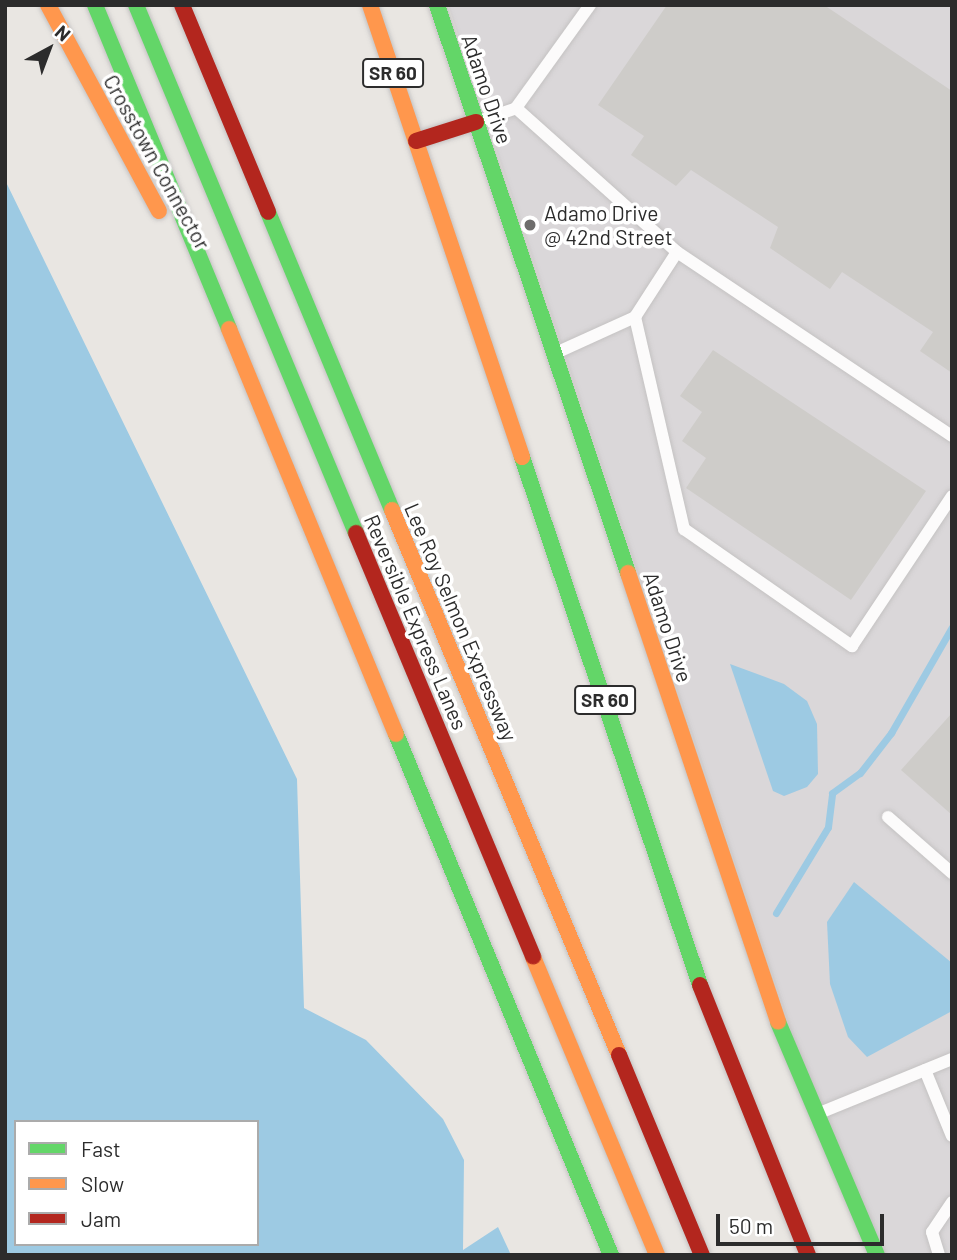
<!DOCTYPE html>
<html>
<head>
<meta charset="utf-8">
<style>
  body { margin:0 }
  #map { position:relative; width:957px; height:1260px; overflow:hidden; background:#e9e6e2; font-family:Barlow,sans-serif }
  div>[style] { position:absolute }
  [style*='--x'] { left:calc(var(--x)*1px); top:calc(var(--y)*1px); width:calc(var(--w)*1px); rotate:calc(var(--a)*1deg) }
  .industrial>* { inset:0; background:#dad7d9 }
  .water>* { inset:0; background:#9dcae3 }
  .stream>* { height:7px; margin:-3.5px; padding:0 3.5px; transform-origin:3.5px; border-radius:3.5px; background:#9dcae3 }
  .building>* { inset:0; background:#ceccc9 }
  .roads { filter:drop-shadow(0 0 2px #c4c2c2) drop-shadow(0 0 2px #c4c2c2) }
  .lane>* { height:12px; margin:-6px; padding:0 6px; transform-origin:6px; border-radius:6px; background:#fcfbfb }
  .fast>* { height:16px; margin:-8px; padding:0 8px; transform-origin:8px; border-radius:8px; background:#63d668 }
  .slow>* { height:16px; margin:-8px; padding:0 8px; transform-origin:8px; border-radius:8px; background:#ff974d }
  .jam>* { height:16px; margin:-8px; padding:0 8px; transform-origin:8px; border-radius:8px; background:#b3261e }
  .dots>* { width:19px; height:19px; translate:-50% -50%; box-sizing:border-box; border:4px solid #fff; border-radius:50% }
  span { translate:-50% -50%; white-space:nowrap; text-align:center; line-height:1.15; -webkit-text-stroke:7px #fff; paint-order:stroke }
  .shield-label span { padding:2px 5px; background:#fff; border:2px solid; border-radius:5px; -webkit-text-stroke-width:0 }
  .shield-label { font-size:19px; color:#2c2c2c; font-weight:700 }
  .street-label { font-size:21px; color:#2c2c2c }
  .poi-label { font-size:21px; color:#2c2c2c }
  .left { translate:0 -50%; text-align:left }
  .frame { position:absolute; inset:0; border:7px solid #2c2c2c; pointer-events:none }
  .legend { position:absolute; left:14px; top:1120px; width:245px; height:126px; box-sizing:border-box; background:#fff; border:2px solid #ababab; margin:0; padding:9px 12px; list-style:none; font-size:21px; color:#2c2c2c }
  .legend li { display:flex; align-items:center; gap:14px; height:35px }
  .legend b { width:35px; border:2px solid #ababab }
  .north { position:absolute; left:14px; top:14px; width:70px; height:70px; -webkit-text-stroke:5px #fff; paint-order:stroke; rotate:41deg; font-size:19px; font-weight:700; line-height:28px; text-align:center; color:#2c2c2c }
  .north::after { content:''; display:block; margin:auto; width:24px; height:32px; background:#2c2c2c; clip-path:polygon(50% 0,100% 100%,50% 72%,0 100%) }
  .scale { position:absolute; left:716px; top:1214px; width:168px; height:32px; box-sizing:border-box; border:4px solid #2c2c2c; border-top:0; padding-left:9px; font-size:21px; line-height:24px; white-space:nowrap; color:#2c2c2c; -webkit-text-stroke:5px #fff; paint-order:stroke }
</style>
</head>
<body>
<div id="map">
  <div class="industrial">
    <div style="clip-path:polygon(448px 5px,952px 5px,952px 1255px,881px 1255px,813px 1097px)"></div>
  </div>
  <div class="water">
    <div style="clip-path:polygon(evenodd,5px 180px,297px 779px,304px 1008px,366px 1040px,443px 1119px,464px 1160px,463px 1250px,498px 1227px,511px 1255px,5px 1255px,5px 180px,16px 1122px,257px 1122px,257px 1244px,16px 1244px,16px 1122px)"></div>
    <div style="clip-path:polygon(730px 664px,784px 684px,807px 701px,817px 724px,818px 774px,807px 787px,784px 796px,773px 791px)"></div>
    <div style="clip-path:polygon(854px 882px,952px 963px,952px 1011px,867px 1057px,848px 1037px,830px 984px,827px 922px)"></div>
  </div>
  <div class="stream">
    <div style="--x:776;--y:913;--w:100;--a:-58.8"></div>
    <div style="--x:828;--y:827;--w:34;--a:-83"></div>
    <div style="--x:832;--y:793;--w:34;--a:-36"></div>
    <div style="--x:860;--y:773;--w:51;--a:-52.2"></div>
    <div style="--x:891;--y:733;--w:122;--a:-60.1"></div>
  </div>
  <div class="building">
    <div style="clip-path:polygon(667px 5px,824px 5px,952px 91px,952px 373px,920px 351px,933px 332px,842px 272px,830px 289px,770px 248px,778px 227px,691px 170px,676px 186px,631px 155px,644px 136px,598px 105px)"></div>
    <div style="clip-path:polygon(713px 350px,926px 491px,851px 600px,686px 488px,706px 458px,682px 441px,702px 412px,680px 396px)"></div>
    <div style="clip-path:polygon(952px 713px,952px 815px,901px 770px)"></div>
  </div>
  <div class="roads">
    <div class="lane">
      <div style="--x:516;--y:108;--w:216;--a:41.8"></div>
      <div style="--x:479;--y:121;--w:39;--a:-19"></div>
      <div style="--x:516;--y:108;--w:127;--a:-54.3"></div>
      <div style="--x:635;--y:317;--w:218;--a:77"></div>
      <div style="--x:684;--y:529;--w:205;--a:34.9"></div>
      <div style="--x:852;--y:646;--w:180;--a:-56.3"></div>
      <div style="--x:558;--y:352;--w:85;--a:-24.4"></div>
      <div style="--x:635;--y:317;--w:77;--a:-57.1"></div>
      <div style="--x:677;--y:252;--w:331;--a:33.8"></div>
      <div style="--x:888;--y:817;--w:85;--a:41.2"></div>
      <div style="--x:925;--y:1070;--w:71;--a:67.8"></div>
      <div style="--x:822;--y:1112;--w:140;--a:-22.2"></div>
      <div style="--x:939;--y:1255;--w:24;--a:-107"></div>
      <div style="--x:932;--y:1232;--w:36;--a:-56"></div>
    </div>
    <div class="fast">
      <div style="--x:95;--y:5;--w:351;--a:67.5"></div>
      <div style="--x:136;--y:5;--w:572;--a:67.38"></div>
      <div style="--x:437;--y:5;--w:599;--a:71.41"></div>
      <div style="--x:268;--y:212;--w:323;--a:67.4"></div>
      <div style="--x:522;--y:457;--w:557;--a:71.37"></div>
      <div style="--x:396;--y:734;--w:564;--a:67.58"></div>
      <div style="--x:778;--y:1022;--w:253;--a:67"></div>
    </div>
    <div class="slow">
      <div style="--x:48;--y:5;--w:234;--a:61.7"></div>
      <div style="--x:370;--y:5;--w:477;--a:71.4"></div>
      <div style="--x:229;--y:329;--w:438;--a:67.6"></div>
      <div style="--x:392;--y:510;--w:590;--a:67.39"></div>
      <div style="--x:628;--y:573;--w:473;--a:71.5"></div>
      <div style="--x:533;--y:957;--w:323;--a:67.4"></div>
    </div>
    <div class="jam">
      <div style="--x:182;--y:5;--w:224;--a:67.4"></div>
      <div style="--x:416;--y:141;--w:63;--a:-17.6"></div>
      <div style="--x:356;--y:533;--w:459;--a:67.3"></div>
      <div style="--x:700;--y:985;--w:291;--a:68.2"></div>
      <div style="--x:619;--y:1055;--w:217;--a:67.5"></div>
    </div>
  </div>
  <div class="dots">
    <div style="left:530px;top:225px;background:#6e6d6c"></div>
  </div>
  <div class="shield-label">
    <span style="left:393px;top:73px">SR 60</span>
    <span style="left:605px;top:700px">SR 60</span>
  </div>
  <div class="street-label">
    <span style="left:487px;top:89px;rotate:71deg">Adamo Drive</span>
    <span style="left:157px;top:162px;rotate:61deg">Crosstown Connector</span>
    <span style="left:416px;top:622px;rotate:67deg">Reversible Express Lanes</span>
    <span style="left:461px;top:622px;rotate:67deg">Lee Roy Selmon Expressway</span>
    <span style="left:668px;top:627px;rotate:72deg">Adamo Drive</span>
  </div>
  <div class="poi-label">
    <span class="left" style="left:544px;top:225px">Adamo Drive<br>@ 42nd Street</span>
  </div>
  <div class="frame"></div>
  <ul class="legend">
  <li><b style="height:9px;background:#63d668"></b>Fast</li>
  <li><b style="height:9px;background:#ff974d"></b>Slow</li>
  <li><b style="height:9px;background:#b3261e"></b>Jam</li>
  </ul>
  <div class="north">N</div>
  <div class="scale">50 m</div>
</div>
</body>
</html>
